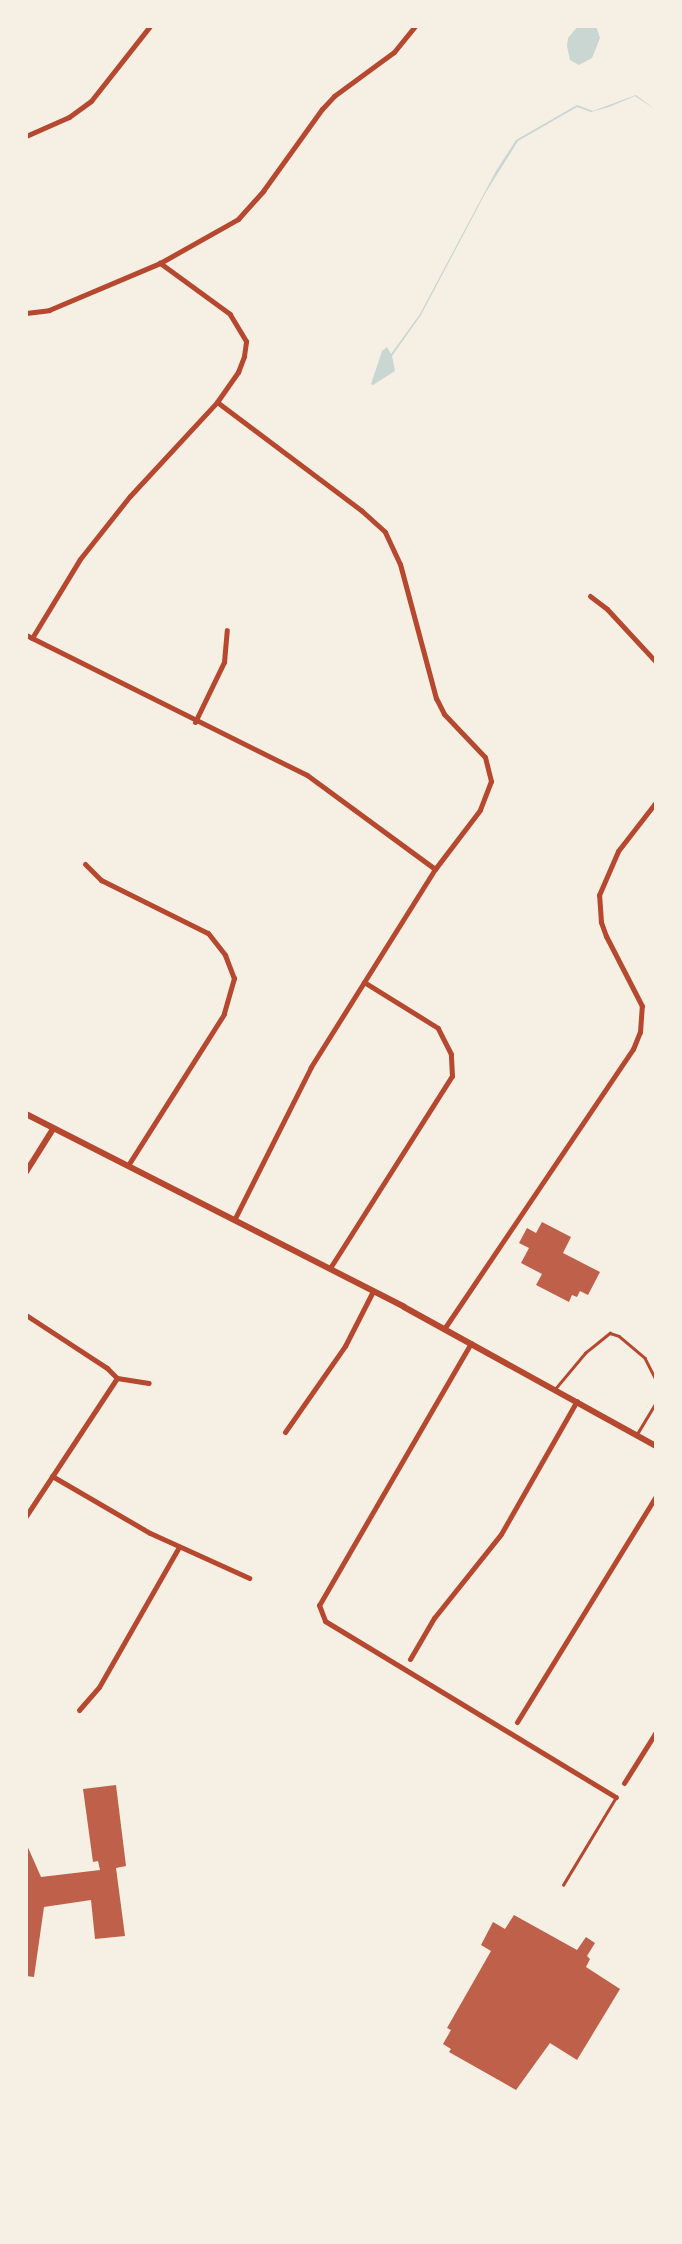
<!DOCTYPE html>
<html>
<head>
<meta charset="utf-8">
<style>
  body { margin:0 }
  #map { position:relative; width:682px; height:2244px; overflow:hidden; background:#f6efe4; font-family:"Space Grotesk",sans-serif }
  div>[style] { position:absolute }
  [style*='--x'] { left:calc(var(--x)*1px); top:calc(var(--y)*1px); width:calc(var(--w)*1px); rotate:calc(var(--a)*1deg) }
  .water>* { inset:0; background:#c9d6d2 }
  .building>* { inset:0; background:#bf614a }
  .service>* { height:2.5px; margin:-1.25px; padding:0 1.25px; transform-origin:1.25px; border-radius:1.25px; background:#b5482f }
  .minor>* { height:5px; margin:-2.5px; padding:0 2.5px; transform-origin:2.5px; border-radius:2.5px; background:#b5482f }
  .tertiary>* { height:6px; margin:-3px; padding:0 3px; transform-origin:3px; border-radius:3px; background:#b5482f }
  span { translate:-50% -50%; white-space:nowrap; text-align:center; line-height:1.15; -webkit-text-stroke:5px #f6efe4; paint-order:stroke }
  .frame { position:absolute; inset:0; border:28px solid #f6efe4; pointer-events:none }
</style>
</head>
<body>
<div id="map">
  <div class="water">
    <div style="clip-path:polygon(578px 26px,596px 26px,600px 38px,592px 58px,579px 65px,570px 60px,567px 46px,568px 38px)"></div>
    <div style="clip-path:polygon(636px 95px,656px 110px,635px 96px,609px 107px,591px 112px,577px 107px,518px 141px,486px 192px,421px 315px,392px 356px,395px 371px,373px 385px,371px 384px,382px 351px,387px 347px,391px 354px,420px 314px,496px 171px,516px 140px,577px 105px,593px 111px)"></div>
  </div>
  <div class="building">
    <div style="clip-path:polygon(542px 1222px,571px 1237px,563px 1253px,600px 1272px,588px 1295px,580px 1291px,577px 1297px,572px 1295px,569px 1302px,536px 1285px,542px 1274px,521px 1263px,529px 1248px,519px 1243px,527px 1228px,536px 1233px)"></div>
    <div style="clip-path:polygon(116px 1785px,126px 1866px,116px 1868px,125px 1936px,95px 1939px,91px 1900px,44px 1907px,34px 1977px,26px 1976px,26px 1843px,41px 1877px,100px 1870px,98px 1861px,93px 1862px,83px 1789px)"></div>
    <div style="clip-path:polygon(514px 1915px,577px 1950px,586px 1937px,595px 1943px,587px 1956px,590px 1959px,586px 1967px,620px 1989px,577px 2060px,550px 2043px,516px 2090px,449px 2052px,451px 2049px,443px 2044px,451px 2030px,447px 2028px,491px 1951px,481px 1945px,493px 1922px,505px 1929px)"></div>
  </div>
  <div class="service">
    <div style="--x:555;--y:1389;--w:47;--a:-50.2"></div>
    <div style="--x:585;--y:1353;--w:32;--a:-39"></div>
    <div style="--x:610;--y:1333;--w:9;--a:18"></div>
    <div style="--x:619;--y:1336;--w:34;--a:40"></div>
    <div style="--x:645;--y:1358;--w:25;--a:63"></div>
    <div style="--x:637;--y:1434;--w:37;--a:-59"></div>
    <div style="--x:563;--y:1885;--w:103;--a:-58.9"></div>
  </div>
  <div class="minor">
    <div style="--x:26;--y:136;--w:47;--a:-23.8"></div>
    <div style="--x:69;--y:117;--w:27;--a:-36"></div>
    <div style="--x:91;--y:101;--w:95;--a:-51.8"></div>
    <div style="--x:26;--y:313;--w:23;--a:-7"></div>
    <div style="--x:49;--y:310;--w:121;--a:-22.9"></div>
    <div style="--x:160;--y:263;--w:90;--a:-29.4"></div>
    <div style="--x:238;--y:219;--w:38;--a:-48"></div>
    <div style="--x:263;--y:191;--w:101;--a:-54.3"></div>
    <div style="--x:322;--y:109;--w:18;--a:-47"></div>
    <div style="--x:334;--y:96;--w:74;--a:-36.3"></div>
    <div style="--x:394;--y:52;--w:33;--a:-51"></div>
    <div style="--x:217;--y:402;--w:181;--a:36.9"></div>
    <div style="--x:362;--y:511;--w:31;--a:42"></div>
    <div style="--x:385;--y:532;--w:35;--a:65"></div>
    <div style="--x:400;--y:564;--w:139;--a:75"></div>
    <div style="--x:436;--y:698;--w:18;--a:63"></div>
    <div style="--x:444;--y:714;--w:59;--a:46.4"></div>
    <div style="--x:485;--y:757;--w:25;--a:76"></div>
    <div style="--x:491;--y:781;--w:31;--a:111"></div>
    <div style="--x:480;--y:810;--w:74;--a:127.3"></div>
    <div style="--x:435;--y:869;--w:234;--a:122.1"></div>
    <div style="--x:311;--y:1067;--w:171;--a:116.7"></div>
    <div style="--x:590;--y:596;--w:21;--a:37"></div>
    <div style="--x:607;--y:609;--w:72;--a:47.2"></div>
    <div style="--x:26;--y:635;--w:314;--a:26.5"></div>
    <div style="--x:307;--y:775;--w:159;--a:36.3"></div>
    <div style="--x:32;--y:638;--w:92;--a:-58.7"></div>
    <div style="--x:80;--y:559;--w:80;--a:-51.6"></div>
    <div style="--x:130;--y:496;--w:128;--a:-47.2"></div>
    <div style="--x:217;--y:402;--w:37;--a:-55"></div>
    <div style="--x:238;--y:372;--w:17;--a:-69"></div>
    <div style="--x:244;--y:356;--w:15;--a:-82"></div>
    <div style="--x:246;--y:341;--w:31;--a:-121"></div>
    <div style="--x:230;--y:314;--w:87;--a:-143.9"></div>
    <div style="--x:195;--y:722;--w:67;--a:-64.2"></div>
    <div style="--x:224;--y:662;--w:32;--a:-85"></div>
    <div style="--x:85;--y:864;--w:23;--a:45"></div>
    <div style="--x:101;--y:880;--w:119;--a:26.4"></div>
    <div style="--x:208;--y:933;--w:28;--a:52"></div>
    <div style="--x:225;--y:955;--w:25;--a:69"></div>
    <div style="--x:234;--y:978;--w:37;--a:106"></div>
    <div style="--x:224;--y:1014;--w:179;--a:122.4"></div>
    <div style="--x:330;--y:1268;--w:227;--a:-57.6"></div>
    <div style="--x:452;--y:1076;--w:22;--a:-93"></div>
    <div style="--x:451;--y:1054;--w:29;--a:-117"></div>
    <div style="--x:438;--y:1028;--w:87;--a:-148.1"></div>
    <div style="--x:26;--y:1315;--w:97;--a:33.2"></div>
    <div style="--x:107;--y:1368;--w:14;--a:45"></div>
    <div style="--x:117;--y:1378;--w:165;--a:123.4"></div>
    <div style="--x:444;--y:1329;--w:338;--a:-56"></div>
    <div style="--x:633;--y:1049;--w:18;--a:-68"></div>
    <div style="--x:640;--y:1032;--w:26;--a:-86"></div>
    <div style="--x:642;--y:1006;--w:79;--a:-117.2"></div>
    <div style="--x:606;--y:936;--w:15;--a:-110"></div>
    <div style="--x:601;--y:922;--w:27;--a:-94"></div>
    <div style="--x:599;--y:895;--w:48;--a:-66.6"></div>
    <div style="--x:618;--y:851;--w:62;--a:-52.2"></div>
    <div style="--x:471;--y:1343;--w:303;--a:120.1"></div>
    <div style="--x:319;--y:1605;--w:17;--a:69"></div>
    <div style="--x:325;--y:1621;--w:340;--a:31.2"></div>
    <div style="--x:117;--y:1378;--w:32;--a:9"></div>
    <div style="--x:285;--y:1432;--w:105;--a:-55.1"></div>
    <div style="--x:345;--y:1346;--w:62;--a:-63"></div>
    <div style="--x:52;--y:1476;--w:113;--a:30.2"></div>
    <div style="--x:150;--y:1533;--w:109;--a:24.4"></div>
    <div style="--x:410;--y:1659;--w:48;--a:-59.7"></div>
    <div style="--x:434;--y:1618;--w:107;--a:-51.4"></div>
    <div style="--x:501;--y:1534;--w:153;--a:-60.3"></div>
    <div style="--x:79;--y:1710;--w:30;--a:-49"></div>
    <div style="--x:99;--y:1687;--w:161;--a:-60.3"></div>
    <div style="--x:517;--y:1722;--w:265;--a:-58.4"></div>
    <div style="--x:624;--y:1783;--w:60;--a:-57.9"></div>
  </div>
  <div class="tertiary">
    <div style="--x:26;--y:1114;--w:424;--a:27"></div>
    <div style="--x:404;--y:1307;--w:288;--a:28.9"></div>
    <div style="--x:26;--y:1172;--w:51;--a:-57.9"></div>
  </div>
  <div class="frame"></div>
</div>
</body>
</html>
